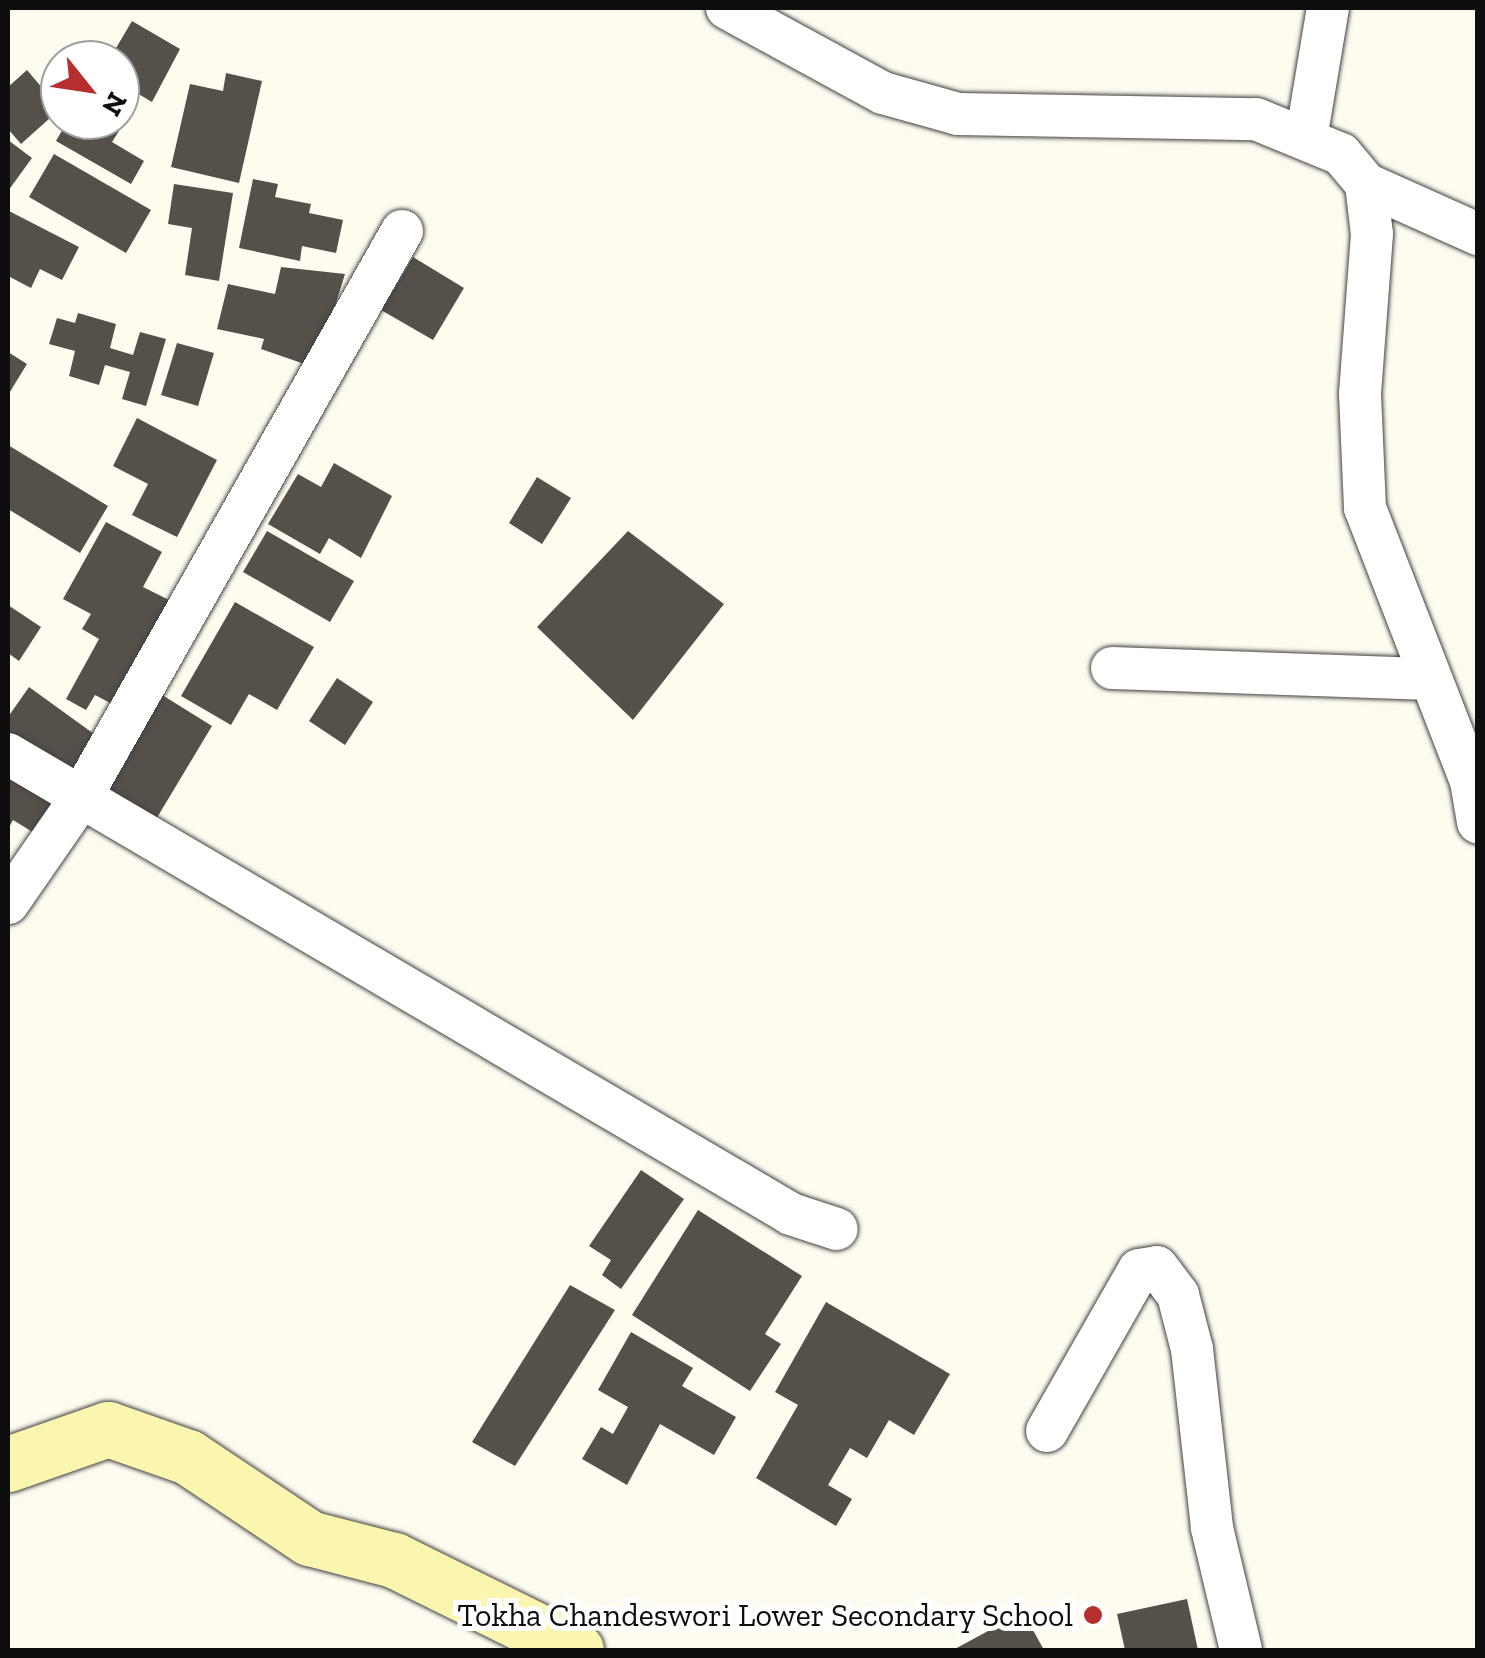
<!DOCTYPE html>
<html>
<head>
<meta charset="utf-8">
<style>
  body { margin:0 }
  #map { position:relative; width:1485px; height:1658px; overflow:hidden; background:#fefcf0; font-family:"Zilla Slab",serif }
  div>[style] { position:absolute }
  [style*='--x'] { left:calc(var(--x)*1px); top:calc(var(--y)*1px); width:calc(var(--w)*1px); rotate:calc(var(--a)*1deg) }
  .building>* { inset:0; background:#56504b }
  .roads { filter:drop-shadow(0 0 2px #414141) drop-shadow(0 0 2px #414141) }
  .minor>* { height:42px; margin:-21px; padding:0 21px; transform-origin:21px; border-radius:21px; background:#fff }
  .secondary>* { height:55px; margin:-27.5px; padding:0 27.5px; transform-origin:27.5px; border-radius:27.5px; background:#faf6af }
  .dots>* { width:28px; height:28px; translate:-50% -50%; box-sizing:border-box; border:5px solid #fff; border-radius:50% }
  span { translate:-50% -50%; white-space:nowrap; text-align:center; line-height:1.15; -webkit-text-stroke:10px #fff; paint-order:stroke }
  .poi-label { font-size:32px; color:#0e0e0e }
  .right { translate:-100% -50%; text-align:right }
  .frame { position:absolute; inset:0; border:10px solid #0e0e0e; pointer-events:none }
  .north { position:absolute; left:40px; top:40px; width:100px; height:100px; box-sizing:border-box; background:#fff; border:2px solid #9f9f9f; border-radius:50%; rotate:120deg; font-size:28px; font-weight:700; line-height:40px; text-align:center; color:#0e0e0e }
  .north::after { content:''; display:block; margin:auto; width:35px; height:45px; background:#b62e2e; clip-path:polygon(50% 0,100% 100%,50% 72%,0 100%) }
</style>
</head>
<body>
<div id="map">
  <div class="building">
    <div style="clip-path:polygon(132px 21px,180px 49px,152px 102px,120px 83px,120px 60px,109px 60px)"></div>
    <div style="clip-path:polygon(27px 70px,60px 109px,21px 144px,8px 129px,8px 87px)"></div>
    <div style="clip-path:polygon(226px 73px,262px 81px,239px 183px,171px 167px,190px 84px,223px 91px)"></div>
    <div style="clip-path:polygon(68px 120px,119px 131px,112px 142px,144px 161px,131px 184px,56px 141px)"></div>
    <div style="clip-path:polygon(8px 140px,32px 158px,8px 191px)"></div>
    <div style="clip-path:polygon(54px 154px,151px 210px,126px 253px,29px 197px)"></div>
    <div style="clip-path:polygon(253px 179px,278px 184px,275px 197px,311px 204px,309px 213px,343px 220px,336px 253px,302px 246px,300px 261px,239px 248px)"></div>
    <div style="clip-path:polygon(174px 184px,233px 193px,219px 281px,185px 275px,192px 228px,168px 224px)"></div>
    <div style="clip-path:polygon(9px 211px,79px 247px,62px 280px,40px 269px,31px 288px,8px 276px)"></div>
    <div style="clip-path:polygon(413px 257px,464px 288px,433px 340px,381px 310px)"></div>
    <div style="clip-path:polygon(281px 267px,345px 274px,316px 368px,261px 349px,264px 339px,217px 329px,228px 284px,275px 294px)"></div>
    <div style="clip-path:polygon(78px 313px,116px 324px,110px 348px,133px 355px,140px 332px,166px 339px,146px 406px,122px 399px,130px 372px,105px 365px,99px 385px,69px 376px,75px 351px,49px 344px,57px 318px,75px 323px)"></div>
    <div style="clip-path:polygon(177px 343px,214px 353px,198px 406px,161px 395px)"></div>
    <div style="clip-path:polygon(8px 352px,27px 364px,8px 395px)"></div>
    <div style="clip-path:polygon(137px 418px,217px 460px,177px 537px,132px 515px,148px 484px,113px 466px)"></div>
    <div style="clip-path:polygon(8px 445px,108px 506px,80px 553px,8px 509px)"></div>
    <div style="clip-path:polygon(334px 463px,392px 496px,361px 558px,329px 538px,320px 554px,268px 524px,298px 474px,321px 487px)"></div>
    <div style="clip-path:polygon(537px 477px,571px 498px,542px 544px,509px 523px)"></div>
    <div style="clip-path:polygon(106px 522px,162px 552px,143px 587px,177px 604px,114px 705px,95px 695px,86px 710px,66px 699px,99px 639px,82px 629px,91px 614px,63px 599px)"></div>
    <div style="clip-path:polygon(267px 531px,354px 581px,330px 622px,243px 572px)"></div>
    <div style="clip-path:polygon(628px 531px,724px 604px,633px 720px,537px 627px)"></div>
    <div style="clip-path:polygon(235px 602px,314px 647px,277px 710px,249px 694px,231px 725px,181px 696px)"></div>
    <div style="clip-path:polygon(8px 605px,41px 627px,19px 661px,8px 653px)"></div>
    <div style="clip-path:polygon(337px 678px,373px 702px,345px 745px,309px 721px)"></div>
    <div style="clip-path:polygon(29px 687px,101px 739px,74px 788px,8px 745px,8px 717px)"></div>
    <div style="clip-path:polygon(159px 693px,212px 726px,155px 821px,101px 788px)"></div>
    <div style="clip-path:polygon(8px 763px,61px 799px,44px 839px,13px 820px,8px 829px)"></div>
    <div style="clip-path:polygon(641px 1170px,684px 1199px,621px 1289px,602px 1275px,611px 1260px,589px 1246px)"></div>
    <div style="clip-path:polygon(698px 1210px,802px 1276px,765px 1334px,781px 1344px,750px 1391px,632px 1315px)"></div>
    <div style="clip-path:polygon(570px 1285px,615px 1310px,515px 1466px,472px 1442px)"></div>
    <div style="clip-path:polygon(826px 1302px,950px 1374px,914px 1435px,889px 1420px,867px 1458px,850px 1448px,828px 1485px,852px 1499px,836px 1526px,756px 1478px,798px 1405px,775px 1392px)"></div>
    <div style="clip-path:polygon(631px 1332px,693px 1368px,682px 1386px,736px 1417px,714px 1455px,660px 1424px,627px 1485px,582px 1459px,601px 1427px,613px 1434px,628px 1407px,598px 1390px)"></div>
    <div style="clip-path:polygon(1187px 1599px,1198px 1650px,1125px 1650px,1117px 1614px)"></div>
    <div style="clip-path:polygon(1023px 1612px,1044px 1650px,953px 1650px)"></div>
  </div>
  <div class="roads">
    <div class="minor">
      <div style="--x:727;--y:8;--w:178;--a:28.6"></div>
      <div style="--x:883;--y:93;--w:78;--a:15.6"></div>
      <div style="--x:958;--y:114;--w:298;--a:1"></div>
      <div style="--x:1256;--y:119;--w:92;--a:22.4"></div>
      <div style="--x:1341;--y:154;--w:39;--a:50"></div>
      <div style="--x:1366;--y:184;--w:50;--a:83.2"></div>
      <div style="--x:1372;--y:234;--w:160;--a:94.3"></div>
      <div style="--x:1360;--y:394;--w:114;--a:87.5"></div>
      <div style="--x:1365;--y:508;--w:293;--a:68.8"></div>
      <div style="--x:1471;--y:781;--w:42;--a:80.3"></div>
      <div style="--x:1307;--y:133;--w:127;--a:-80.5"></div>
      <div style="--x:1366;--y:184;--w:123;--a:24.1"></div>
      <div style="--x:1112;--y:668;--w:312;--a:2"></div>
      <div style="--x:8;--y:754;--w:908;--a:30.43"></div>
      <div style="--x:791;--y:1214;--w:48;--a:18.1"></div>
      <div style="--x:8;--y:903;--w:126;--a:-55.3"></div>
      <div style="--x:80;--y:799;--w:653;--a:-60.45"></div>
      <div style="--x:1047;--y:1431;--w:185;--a:-60.3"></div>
      <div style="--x:1139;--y:1270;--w:18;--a:-9"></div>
      <div style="--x:1157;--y:1267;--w:35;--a:53"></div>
      <div style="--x:1178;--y:1295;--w:56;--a:75.5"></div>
      <div style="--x:1192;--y:1349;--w:180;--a:83.6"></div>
      <div style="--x:1212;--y:1528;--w:125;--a:76.6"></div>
    </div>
    <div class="secondary">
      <div style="--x:8;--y:1464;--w:106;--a:-19.3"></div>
      <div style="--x:108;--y:1429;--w:85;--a:19.3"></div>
      <div style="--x:188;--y:1457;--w:146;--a:33.8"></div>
      <div style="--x:309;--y:1538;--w:88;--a:14.5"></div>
      <div style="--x:394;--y:1560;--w:203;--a:26.3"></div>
    </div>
  </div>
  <div class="dots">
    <div style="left:1093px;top:1615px;background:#b62e2e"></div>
  </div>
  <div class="poi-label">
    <span class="right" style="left:1073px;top:1615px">Tokha Chandeswori Lower Secondary School</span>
  </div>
  <div class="frame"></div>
  <div class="north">N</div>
</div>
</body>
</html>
